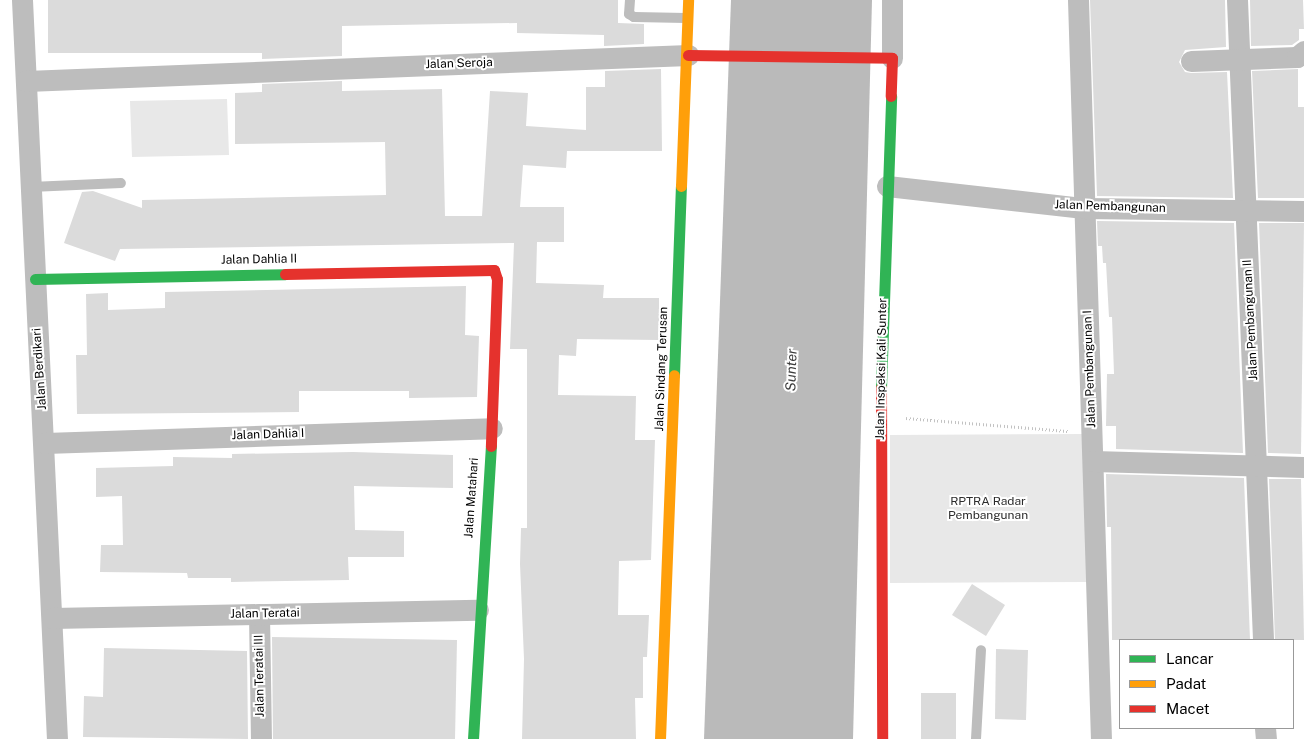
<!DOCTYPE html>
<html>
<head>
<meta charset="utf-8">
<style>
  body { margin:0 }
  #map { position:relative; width:1304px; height:739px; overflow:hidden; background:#fff; font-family:"Public Sans",sans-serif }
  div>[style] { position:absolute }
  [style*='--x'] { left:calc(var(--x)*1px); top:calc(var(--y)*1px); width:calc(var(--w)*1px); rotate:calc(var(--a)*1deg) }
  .green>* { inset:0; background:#e8e8e8 }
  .water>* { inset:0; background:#bababa }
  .building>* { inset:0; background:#dbdbdb }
  .path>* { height:3px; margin-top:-1.5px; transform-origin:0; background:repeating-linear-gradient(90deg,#c2c2c2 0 1px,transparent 0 3.5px) }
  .lane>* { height:10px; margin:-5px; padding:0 5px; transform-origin:5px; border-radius:5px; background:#bdbdbd }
  .street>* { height:21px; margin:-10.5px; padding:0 10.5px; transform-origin:10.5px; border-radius:10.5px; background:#bdbdbd }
  .fast>* { height:11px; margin:-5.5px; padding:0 5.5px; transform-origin:5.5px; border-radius:5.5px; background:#30b455 }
  .slow>* { height:11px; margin:-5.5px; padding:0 5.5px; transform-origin:5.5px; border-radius:5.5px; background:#ff9f0a }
  .jam>* { height:11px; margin:-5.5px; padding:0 5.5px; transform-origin:5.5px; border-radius:5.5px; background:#e5322d }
  span { translate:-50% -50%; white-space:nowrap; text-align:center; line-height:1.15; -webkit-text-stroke:4px #fff; paint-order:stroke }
  .street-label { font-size:12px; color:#000 }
  .park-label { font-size:12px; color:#2c2c2c }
  .water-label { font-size:14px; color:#3d3d3d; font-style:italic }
  .legend { position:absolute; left:1119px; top:639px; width:175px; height:90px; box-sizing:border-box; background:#fff; border:1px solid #999; margin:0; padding:6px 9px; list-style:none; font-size:15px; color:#000 }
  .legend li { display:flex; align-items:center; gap:10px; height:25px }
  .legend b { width:25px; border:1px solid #999 }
</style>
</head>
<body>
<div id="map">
  <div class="green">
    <div style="clip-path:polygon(227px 99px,229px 155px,132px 157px,130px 101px)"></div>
    <div style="clip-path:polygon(1086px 434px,1087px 582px,890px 583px,890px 435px)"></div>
  </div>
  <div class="water">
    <div style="clip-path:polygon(731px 0,872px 0,853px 739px,704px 739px)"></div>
  </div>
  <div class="building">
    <div style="clip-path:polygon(48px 0,618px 0,618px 23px,644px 24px,644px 44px,604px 46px,604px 35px,517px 33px,517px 23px,448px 24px,342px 26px,342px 56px,262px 59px,262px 53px,48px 53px)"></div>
    <div style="clip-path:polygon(1090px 0,1225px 0,1226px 47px,1185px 50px,1179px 62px,1185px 72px,1191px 73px,1227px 72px,1233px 198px,1097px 196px)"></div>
    <div style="clip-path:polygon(1250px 0,1303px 0,1304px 29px,1299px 29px,1299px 40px,1292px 45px,1251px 46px)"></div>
    <div style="clip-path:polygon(661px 69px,662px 151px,567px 151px,566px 168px,523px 165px,520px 207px,564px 207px,564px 242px,537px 242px,536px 283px,604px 285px,603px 298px,659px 298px,659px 340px,577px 339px,576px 356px,559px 355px,558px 395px,636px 396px,635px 440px,655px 440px,651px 560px,619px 561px,618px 615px,649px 615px,647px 657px,643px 657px,643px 698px,635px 698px,636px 739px,522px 739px,524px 659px,520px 564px,521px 528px,527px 528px,527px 349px,510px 349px,514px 243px,120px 249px,115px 261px,64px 243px,82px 192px,93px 191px,142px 208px,142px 200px,386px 195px,385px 142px,235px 144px,235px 93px,262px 92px,262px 84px,342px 81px,342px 91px,442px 89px,445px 216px,482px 216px,490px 91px,528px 93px,526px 126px,586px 130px,586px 87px,605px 87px,605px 71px)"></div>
    <div style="clip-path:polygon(1298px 69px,1298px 107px,1304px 107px,1304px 198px,1258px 198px,1252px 71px)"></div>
    <div style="clip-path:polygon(1097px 221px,1234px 223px,1243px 453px,1116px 449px,1116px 426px,1106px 426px,1107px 374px,1114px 374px,1112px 317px,1109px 317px,1106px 263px,1103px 263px,1102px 246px,1098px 246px)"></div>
    <div style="clip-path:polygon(1259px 223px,1304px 223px,1301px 454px,1268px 453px)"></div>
    <div style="clip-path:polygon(466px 286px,465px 335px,479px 336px,477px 397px,409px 398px,409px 391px,299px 391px,299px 412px,77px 414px,76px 355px,87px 355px,86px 294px,108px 293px,108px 310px,165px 308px,165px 292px)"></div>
    <div style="clip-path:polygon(353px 452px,453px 455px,453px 488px,354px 486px,355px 530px,404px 531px,404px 557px,348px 557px,349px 580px,231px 582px,231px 578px,188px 578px,187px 573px,100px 572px,101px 545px,123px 545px,122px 496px,96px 497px,96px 468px,173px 466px,173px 457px,232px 458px,232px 454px)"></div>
    <div style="clip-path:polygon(1106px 474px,1244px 478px,1250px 640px,1112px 640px,1111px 527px,1107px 527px)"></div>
    <div style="clip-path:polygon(1269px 479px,1301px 479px,1304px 640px,1275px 640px)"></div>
    <div style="clip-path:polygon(972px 584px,1005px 605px,986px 636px,952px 615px)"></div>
    <div style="clip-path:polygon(272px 637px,457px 640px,455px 739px,273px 739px)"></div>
    <div style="clip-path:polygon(104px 648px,247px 651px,248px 739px,83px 737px,84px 696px,103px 697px)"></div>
    <div style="clip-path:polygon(996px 649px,1028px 650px,1026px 720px,995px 719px)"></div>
    <div style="clip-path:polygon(921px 693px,956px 693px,956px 739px,921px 739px)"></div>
  </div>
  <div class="path">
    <div style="--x:906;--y:418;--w:164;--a:4.6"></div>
  </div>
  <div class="lane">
    <div style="--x:630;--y:0;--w:14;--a:94"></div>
    <div style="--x:629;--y:14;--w:6;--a:31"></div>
    <div style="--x:634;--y:17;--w:52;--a:1.1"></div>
    <div style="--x:31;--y:187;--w:90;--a:-2.5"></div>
    <div style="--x:976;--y:739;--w:89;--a:-86.8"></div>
  </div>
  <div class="street">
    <div style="--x:22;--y:0;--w:740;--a:87.29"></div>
    <div style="--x:1078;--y:0;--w:739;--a:88.22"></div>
    <div style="--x:1237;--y:0;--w:641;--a:87.67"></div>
    <div style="--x:892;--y:58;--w:58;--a:-90"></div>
    <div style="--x:1191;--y:61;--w:106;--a:-2.2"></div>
    <div style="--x:1297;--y:57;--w:9;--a:-41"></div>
    <div style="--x:26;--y:81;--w:663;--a:-2.25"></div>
    <div style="--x:887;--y:186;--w:198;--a:6.4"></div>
    <div style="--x:1084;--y:208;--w:220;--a:0.8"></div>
    <div style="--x:45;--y:443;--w:447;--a:-1.9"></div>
    <div style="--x:1093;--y:461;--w:211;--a:1.6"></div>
    <div style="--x:259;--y:614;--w:125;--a:89.1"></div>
    <div style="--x:52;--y:618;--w:426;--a:-1.1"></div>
    <div style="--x:1265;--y:728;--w:11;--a:85"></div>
  </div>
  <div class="fast">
    <div style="--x:35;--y:279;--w:250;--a:-1.1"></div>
    <div style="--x:674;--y:375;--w:189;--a:-87.9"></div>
    <div style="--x:881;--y:388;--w:292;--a:-88"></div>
    <div style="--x:473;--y:739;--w:294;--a:-86.5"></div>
  </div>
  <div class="slow">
    <div style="--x:681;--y:186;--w:186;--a:-87.8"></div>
    <div style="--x:660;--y:739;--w:364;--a:-87.8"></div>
  </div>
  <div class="jam">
    <div style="--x:688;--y:55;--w:204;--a:0.8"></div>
    <div style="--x:892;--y:58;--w:38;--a:92"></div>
    <div style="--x:285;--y:274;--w:209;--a:-1.1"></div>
    <div style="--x:494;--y:270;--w:9;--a:72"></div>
    <div style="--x:497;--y:279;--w:167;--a:92.1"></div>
    <div style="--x:881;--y:388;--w:351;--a:89.8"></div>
  </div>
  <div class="street-label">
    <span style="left:459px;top:64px;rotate:-2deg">Jalan Seroja</span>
    <span style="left:1110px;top:207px;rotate:2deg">Jalan Pembangunan</span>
    <span style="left:259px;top:260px;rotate:-1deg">Jalan Dahlia II</span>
    <span style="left:1251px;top:320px;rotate:-93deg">Jalan Pembangunan II</span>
    <span style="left:40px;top:369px;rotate:-94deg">Jalan Berdikari</span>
    <span style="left:662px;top:369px;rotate:-88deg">Jalan Sindang Terusan</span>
    <span style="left:882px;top:369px;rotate:-89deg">Jalan Inspeksi Kali Sunter</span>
    <span style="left:1090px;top:369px;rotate:-92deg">Jalan Pembangunan I</span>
    <span style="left:268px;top:435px;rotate:-2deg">Jalan Dahlia I</span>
    <span style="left:472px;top:498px;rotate:-86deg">Jalan Matahari</span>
    <span style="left:265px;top:614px;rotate:-1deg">Jalan Teratai</span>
    <span style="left:260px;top:676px;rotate:-91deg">Jalan Teratai III</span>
  </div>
  <div class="park-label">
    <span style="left:988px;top:509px">RPTRA Radar<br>Pembangunan</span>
  </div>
  <div class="water-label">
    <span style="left:791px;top:370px;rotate:-88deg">Sunter</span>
  </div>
  <ul class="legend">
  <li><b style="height:6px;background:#30b455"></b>Lancar</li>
  <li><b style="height:6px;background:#ff9f0a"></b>Padat</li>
  <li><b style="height:6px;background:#e5322d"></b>Macet</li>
  </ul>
</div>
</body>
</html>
